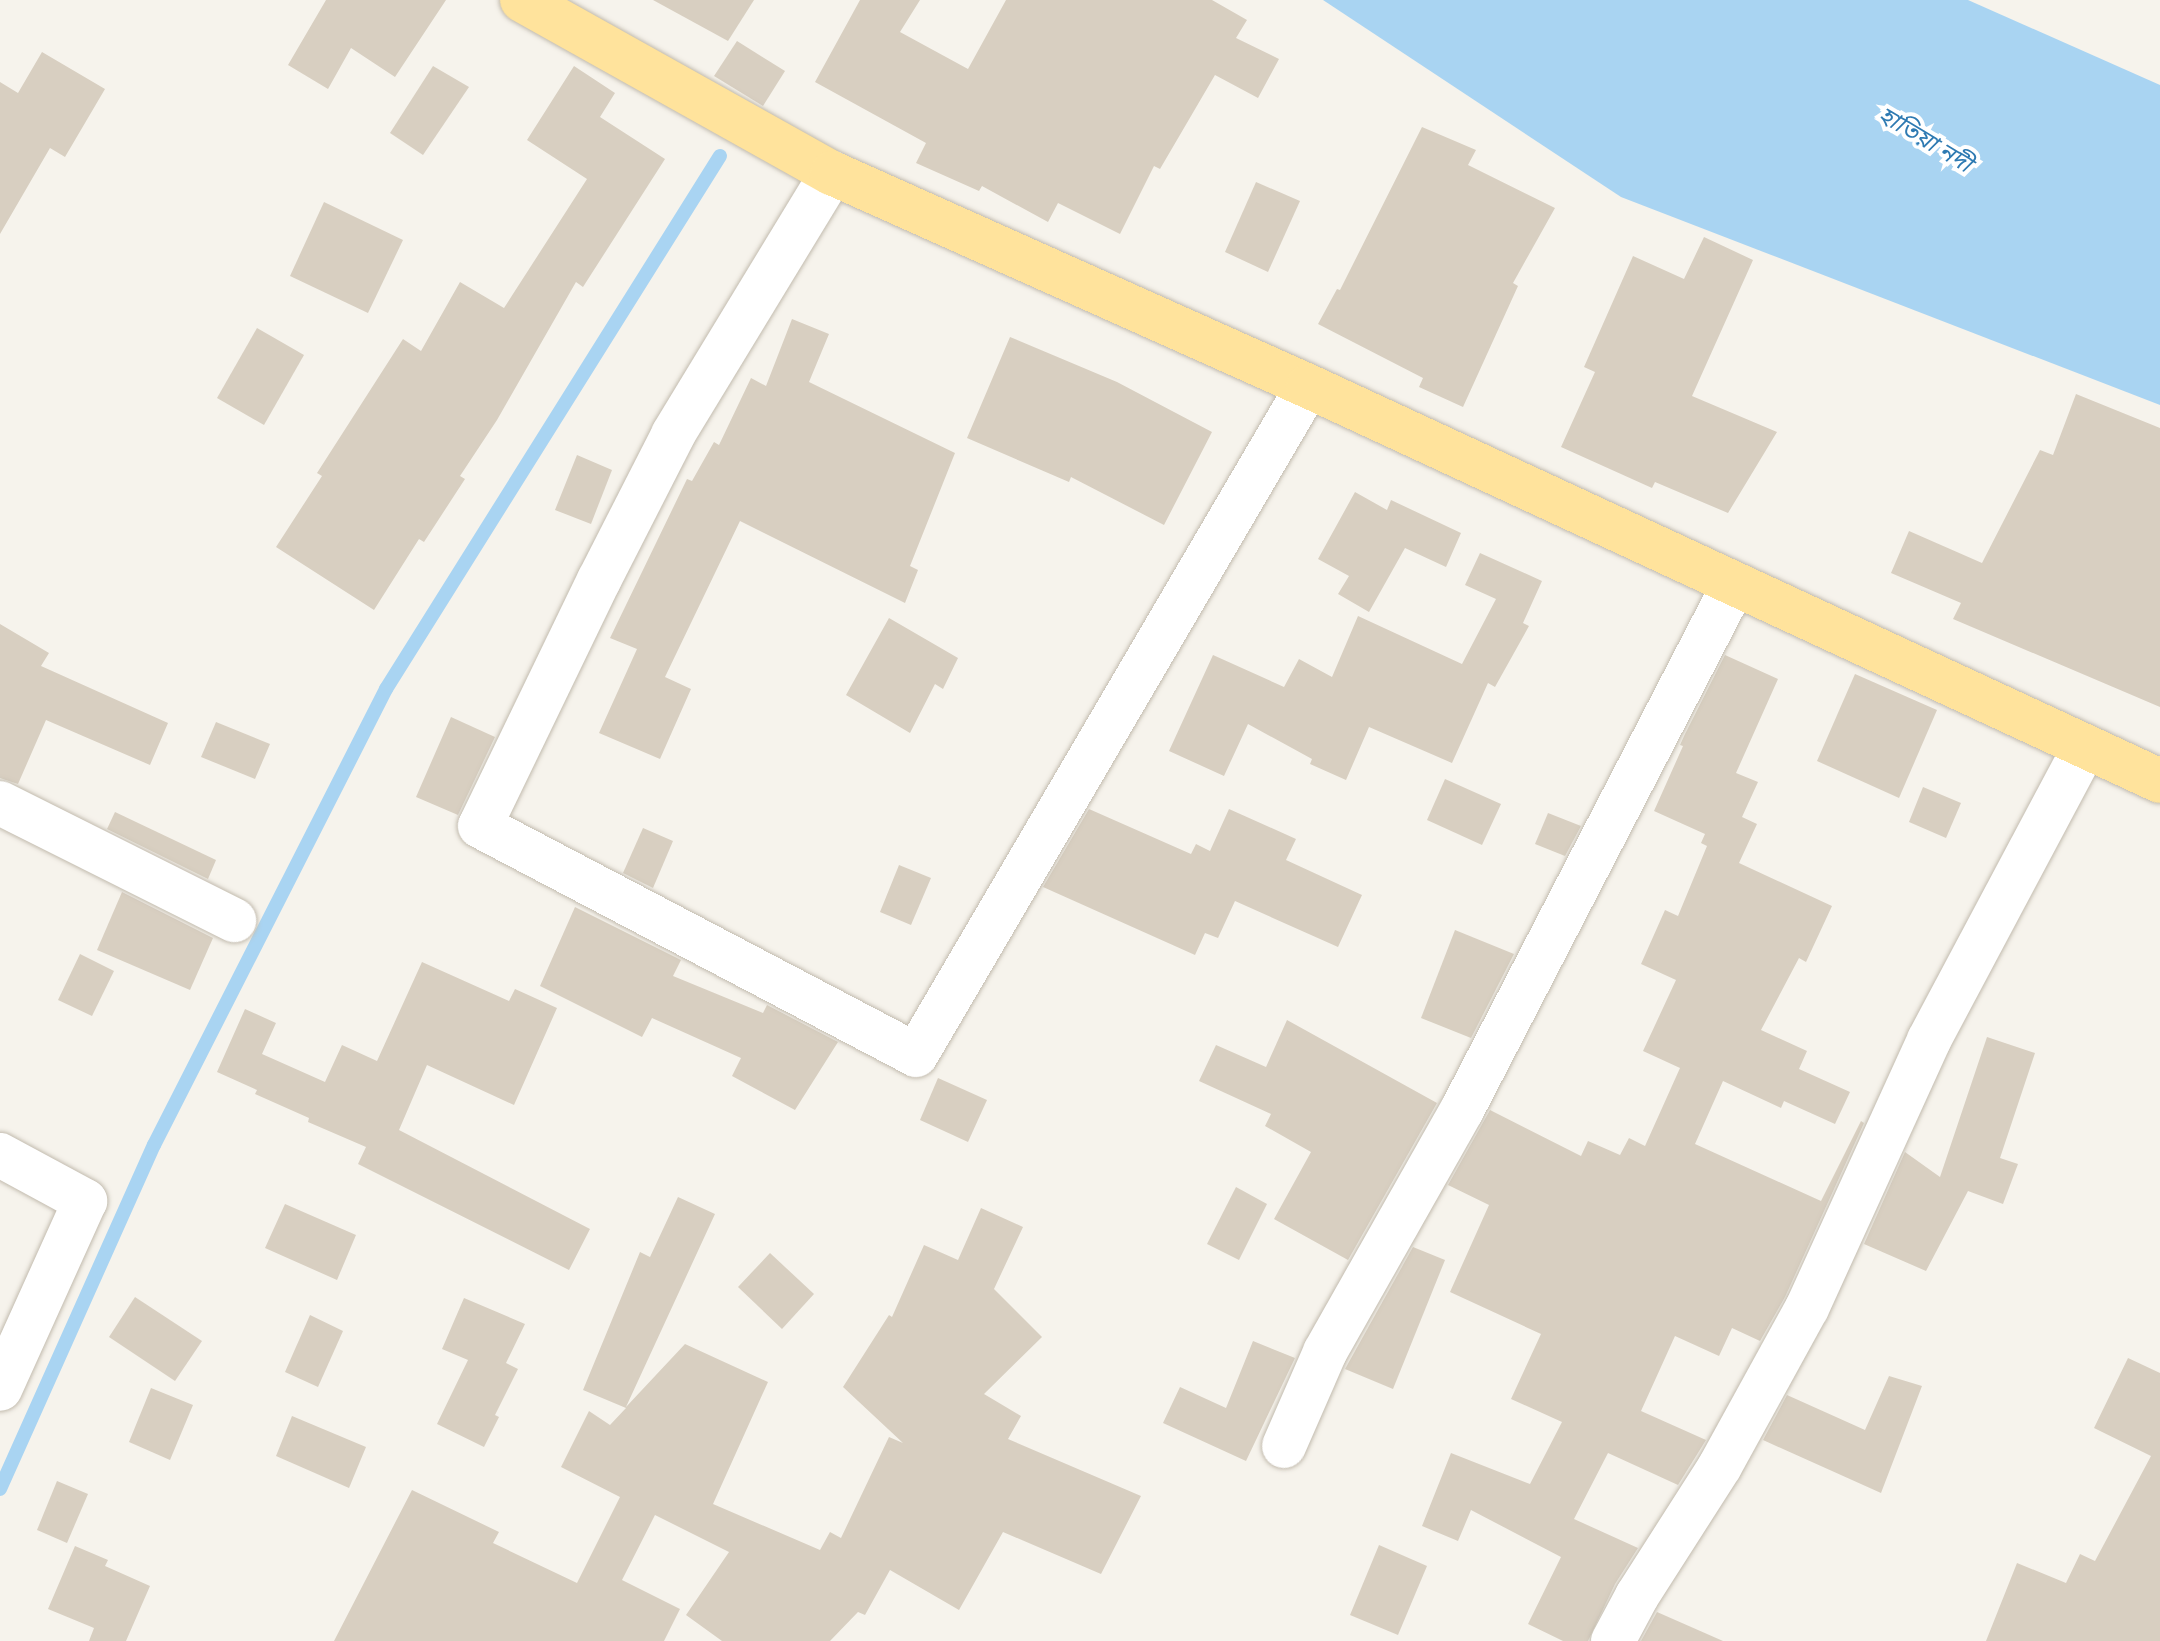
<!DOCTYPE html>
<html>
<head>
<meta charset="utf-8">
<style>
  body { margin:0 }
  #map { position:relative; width:2160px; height:1641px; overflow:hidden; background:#f6f3ec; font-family:Roboto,"Noto Sans Bengali",sans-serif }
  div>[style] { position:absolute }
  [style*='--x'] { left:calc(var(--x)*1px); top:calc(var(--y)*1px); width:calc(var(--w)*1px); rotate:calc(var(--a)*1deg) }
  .water>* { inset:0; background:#a9d4f2 }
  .stream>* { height:14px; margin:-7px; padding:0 7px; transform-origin:7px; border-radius:7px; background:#a9d4f2 }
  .building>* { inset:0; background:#d8cfc1 }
  .roads { filter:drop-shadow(0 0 2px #c2bbae) drop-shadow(0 0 2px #c2bbae) }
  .minor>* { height:44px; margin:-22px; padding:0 22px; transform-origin:22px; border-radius:22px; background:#fff }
  .major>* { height:44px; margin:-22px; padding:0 22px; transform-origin:22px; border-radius:22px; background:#ffe39c }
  span { translate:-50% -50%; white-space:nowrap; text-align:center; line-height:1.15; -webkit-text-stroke:8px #fff; paint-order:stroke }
  .water-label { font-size:24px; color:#2e7ab2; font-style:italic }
</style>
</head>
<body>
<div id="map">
  <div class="water">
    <div style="clip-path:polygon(1323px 0,1968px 0,2160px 85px,2160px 405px,1621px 197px)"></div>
  </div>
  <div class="stream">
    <div style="--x:0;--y:1489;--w:377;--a:-65.9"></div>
    <div style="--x:154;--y:1145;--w:512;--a:-63.03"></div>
    <div style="--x:386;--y:689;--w:629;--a:-57.93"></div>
  </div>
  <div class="building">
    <div style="clip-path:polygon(326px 0,446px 0,395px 77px,351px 48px,328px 89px,288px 65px)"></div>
    <div style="clip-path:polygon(653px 0,754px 0,728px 41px)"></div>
    <div style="clip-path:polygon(860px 0,920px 0,900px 32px,968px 69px,1006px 0,1212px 0,1247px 20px,1236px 38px,1279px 59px,1258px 98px,1215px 75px,1160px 169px,1154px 166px,1120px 234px,1058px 203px,1048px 222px,982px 186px,979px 191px,916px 163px,926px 143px,815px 82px)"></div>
    <div style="clip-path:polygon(737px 41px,785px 71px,763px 106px,714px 76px)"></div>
    <div style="clip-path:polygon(42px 52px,105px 89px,65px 157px,50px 148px,0 234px,0 82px,18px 93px)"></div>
    <div style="clip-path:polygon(433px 66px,469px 87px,423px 155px,390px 133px)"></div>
    <div style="clip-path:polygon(574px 66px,615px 93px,600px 117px,665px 159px,583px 287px,576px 282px,497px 420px,460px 476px,465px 479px,424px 542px,419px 539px,374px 610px,276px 547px,322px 476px,317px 473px,403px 339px,421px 351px,460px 282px,504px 308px,587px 179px,527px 140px)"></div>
    <div style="clip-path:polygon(1422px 127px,1476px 150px,1468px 165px,1555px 208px,1513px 283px,1518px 286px,1463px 407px,1419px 387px,1423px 378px,1318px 324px,1337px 289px,1340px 290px)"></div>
    <div style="clip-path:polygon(1256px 182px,1300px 201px,1268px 272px,1225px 252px)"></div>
    <div style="clip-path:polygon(324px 202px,403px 240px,368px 313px,290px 276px)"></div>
    <div style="clip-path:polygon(1704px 237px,1753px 260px,1692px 396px,1777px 432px,1728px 513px,1655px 482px,1652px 488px,1561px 447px,1595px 372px,1584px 367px,1633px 256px,1684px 279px)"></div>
    <div style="clip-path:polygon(792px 319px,829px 334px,809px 382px,955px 453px,910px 566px,918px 570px,905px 603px,740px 521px,665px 677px,691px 689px,660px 759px,599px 733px,637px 649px,610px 638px,687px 479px,692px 481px,714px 442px,719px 445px,751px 378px,766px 386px)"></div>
    <div style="clip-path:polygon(257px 328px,304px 355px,264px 425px,217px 398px)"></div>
    <div style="clip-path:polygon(1010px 337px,1117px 382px,1212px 432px,1164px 525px,1071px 477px,1069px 482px,967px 438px)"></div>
    <div style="clip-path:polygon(2076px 394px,2160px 428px,2160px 707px,1953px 619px,1961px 603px,1891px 573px,1909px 531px,1982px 563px,2040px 450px,2053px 455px)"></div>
    <div style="clip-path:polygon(577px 455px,612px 470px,591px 524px,555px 510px)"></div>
    <div style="clip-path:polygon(1355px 492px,1387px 510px,1391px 500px,1461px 533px,1446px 567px,1405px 548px,1369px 612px,1338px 594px,1349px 576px,1318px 559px)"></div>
    <div style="clip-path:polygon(1480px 553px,1542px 581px,1523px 623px,1529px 626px,1495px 687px,1488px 683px,1452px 763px,1369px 727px,1346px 780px,1310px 764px,1312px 759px,1248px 724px,1224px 776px,1169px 751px,1213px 655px,1284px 687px,1299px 659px,1332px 677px,1358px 616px,1462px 664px,1496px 599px,1465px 585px)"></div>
    <div style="clip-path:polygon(889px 618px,958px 658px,943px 689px,935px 684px,910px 733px,846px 695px)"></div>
    <div style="clip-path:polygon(0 624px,49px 653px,41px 666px,168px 723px,150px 765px,46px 720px,18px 784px,0 778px)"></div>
    <div style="clip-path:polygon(1725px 655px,1778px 679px,1736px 773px,1758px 782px,1742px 817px,1757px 824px,1739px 863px,1832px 906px,1806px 962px,1799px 958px,1761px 1030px,1807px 1051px,1799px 1069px,1850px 1092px,1835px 1124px,1784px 1101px,1781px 1108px,1723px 1081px,1695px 1144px,1821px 1201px,1861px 1121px,1864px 1123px,1785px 1297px,1760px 1341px,1732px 1328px,1719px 1356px,1675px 1336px,1641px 1411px,1706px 1440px,1678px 1485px,1608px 1453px,1574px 1519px,1638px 1548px,1615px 1584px,1588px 1641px,1563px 1641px,1528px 1624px,1561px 1557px,1471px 1510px,1458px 1541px,1422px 1526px,1451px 1453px,1530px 1484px,1562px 1422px,1511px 1399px,1541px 1334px,1450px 1292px,1489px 1205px,1448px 1185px,1490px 1110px,1581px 1156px,1588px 1141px,1620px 1155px,1629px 1138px,1645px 1146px,1680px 1068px,1643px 1051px,1676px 980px,1641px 964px,1665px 910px,1678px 916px,1707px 846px,1701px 843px,1705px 834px,1654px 811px,1683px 746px,1680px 745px,1684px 736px)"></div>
    <div style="clip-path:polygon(1855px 674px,1937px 710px,1899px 798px,1817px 761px)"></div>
    <div style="clip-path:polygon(451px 717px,495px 737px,458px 815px,416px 797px)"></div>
    <div style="clip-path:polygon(216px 722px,270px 744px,255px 779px,201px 757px)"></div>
    <div style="clip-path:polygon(1445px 779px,1501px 804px,1482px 845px,1427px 820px)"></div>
    <div style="clip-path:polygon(1923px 787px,1961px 803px,1946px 838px,1909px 822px)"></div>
    <div style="clip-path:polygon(1089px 809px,1191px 854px,1196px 844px,1210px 851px,1229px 809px,1296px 839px,1286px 860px,1362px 895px,1338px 947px,1235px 901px,1218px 938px,1205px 933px,1195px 955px,1043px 887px)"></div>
    <div style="clip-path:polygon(115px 812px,216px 860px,208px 879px,107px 829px)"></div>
    <div style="clip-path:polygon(1548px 813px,1581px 826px,1565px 856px,1535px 844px)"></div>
    <div style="clip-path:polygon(643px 828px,673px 841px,653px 888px,623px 873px)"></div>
    <div style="clip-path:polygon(899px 865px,931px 878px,911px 925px,880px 912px)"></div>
    <div style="clip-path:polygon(122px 892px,213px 938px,190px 990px,97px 950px)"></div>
    <div style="clip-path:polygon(575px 907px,681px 960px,673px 976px,763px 1013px,767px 1005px,838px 1042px,795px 1110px,732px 1076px,741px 1058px,652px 1018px,642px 1037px,540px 986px)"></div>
    <div style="clip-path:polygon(1455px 930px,1514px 954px,1471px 1038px,1421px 1018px)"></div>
    <div style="clip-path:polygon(80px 954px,114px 971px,92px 1016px,58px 1000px)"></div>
    <div style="clip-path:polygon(422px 962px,509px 1001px,515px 989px,557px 1008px,514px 1105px,427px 1065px,399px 1130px,590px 1229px,569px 1270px,358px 1164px,366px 1147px,308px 1122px,309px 1118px,255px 1094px,257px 1090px,217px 1072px,245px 1009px,276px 1023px,262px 1054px,325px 1082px,342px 1045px,377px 1061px)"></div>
    <div style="clip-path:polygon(1287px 1020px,1437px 1103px,1348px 1260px,1274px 1219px,1311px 1152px,1265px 1126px,1271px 1114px,1199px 1081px,1216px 1045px,1266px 1067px)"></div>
    <div style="clip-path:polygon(1987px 1037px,2035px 1053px,2000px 1158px,2018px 1164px,2003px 1204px,1968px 1191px,1926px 1271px,1864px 1244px,1905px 1152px,1940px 1177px)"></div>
    <div style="clip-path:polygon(938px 1078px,987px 1100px,968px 1142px,920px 1120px)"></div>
    <div style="clip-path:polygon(1236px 1187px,1267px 1204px,1239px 1260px,1207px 1244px)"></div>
    <div style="clip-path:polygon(678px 1197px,715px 1214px,626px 1407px,685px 1344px,768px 1382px,713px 1504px,820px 1550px,830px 1532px,841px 1538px,889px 1437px,903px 1443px,843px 1387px,889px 1315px,892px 1317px,924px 1245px,958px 1260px,981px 1208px,1023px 1227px,994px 1289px,1042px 1337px,984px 1394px,1021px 1416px,1008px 1439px,1141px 1496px,1101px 1574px,1003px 1532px,959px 1610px,890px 1570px,865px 1615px,858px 1612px,830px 1641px,722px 1641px,686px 1615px,729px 1552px,655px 1515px,622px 1580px,680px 1609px,664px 1641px,334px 1641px,412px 1490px,499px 1532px,493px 1543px,577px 1583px,620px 1497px,561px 1467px,589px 1411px,610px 1425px,626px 1408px,583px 1390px,640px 1252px,650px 1257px)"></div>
    <div style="clip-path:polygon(285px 1204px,356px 1235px,337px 1280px,265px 1248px)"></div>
    <div style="clip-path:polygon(1413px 1247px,1445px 1260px,1393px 1389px,1345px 1369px)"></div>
    <div style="clip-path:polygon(770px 1253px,814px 1294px,782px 1329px,738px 1287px)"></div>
    <div style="clip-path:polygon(135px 1297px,202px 1341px,175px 1381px,109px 1337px)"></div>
    <div style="clip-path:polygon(464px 1298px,525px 1324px,506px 1363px,518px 1369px,495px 1415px,499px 1417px,484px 1447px,437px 1424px,468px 1360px,442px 1349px)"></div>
    <div style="clip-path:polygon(310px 1315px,343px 1331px,318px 1387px,285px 1372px)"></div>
    <div style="clip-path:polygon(1253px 1341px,1295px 1358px,1246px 1461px,1163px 1423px,1180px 1387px,1226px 1408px)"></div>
    <div style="clip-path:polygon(2128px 1358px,2160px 1373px,2160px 1641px,1986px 1641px,2017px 1563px,2066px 1583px,2080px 1554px,2095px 1561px,2151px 1456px,2094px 1428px)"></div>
    <div style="clip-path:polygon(1889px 1376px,1922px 1386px,1881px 1493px,1763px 1440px,1787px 1395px,1865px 1430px)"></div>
    <div style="clip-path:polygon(151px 1388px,193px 1405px,170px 1460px,129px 1442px)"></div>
    <div style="clip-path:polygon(292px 1416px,366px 1447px,349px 1488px,276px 1456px)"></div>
    <div style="clip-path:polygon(57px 1481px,88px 1494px,67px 1543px,37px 1530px)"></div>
    <div style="clip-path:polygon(1379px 1545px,1427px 1566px,1398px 1635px,1350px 1615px)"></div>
    <div style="clip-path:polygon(75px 1546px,108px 1560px,105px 1566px,150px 1586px,126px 1641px,89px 1641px,94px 1628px,48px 1609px)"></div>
    <div style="clip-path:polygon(1657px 1612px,1723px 1641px,1641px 1641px)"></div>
  </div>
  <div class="roads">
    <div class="minor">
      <div style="--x:832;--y:173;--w:306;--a:121.3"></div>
      <div style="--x:673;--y:435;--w:163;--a:117"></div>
      <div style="--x:599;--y:580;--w:273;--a:115.8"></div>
      <div style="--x:480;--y:826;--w:492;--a:27.7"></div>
      <div style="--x:916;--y:1055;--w:775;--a:-59.63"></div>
      <div style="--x:0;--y:803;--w:262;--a:26.6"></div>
      <div style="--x:0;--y:1155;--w:97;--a:28.4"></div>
      <div style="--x:85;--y:1201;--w:206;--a:114.3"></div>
      <div style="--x:1284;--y:1446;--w:103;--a:-66.4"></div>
      <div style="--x:1325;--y:1352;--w:278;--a:-60.5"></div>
      <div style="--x:1462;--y:1110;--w:590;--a:-62.65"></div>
      <div style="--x:1613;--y:1641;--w:51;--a:-61.9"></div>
      <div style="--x:1637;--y:1596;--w:154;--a:-57.4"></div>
      <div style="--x:1720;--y:1466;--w:180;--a:-61.2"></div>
      <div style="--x:1807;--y:1308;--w:294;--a:-65.5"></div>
      <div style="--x:1929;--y:1040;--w:331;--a:-62"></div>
    </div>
    <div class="major">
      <div style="--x:522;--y:0;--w:355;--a:29.2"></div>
      <div style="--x:832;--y:173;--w:521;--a:24.11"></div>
      <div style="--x:1308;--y:386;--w:939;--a:24.87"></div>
    </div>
  </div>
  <div class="water-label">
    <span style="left:1925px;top:140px;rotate:31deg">হাতিয়া নদী</span>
  </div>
</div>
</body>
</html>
